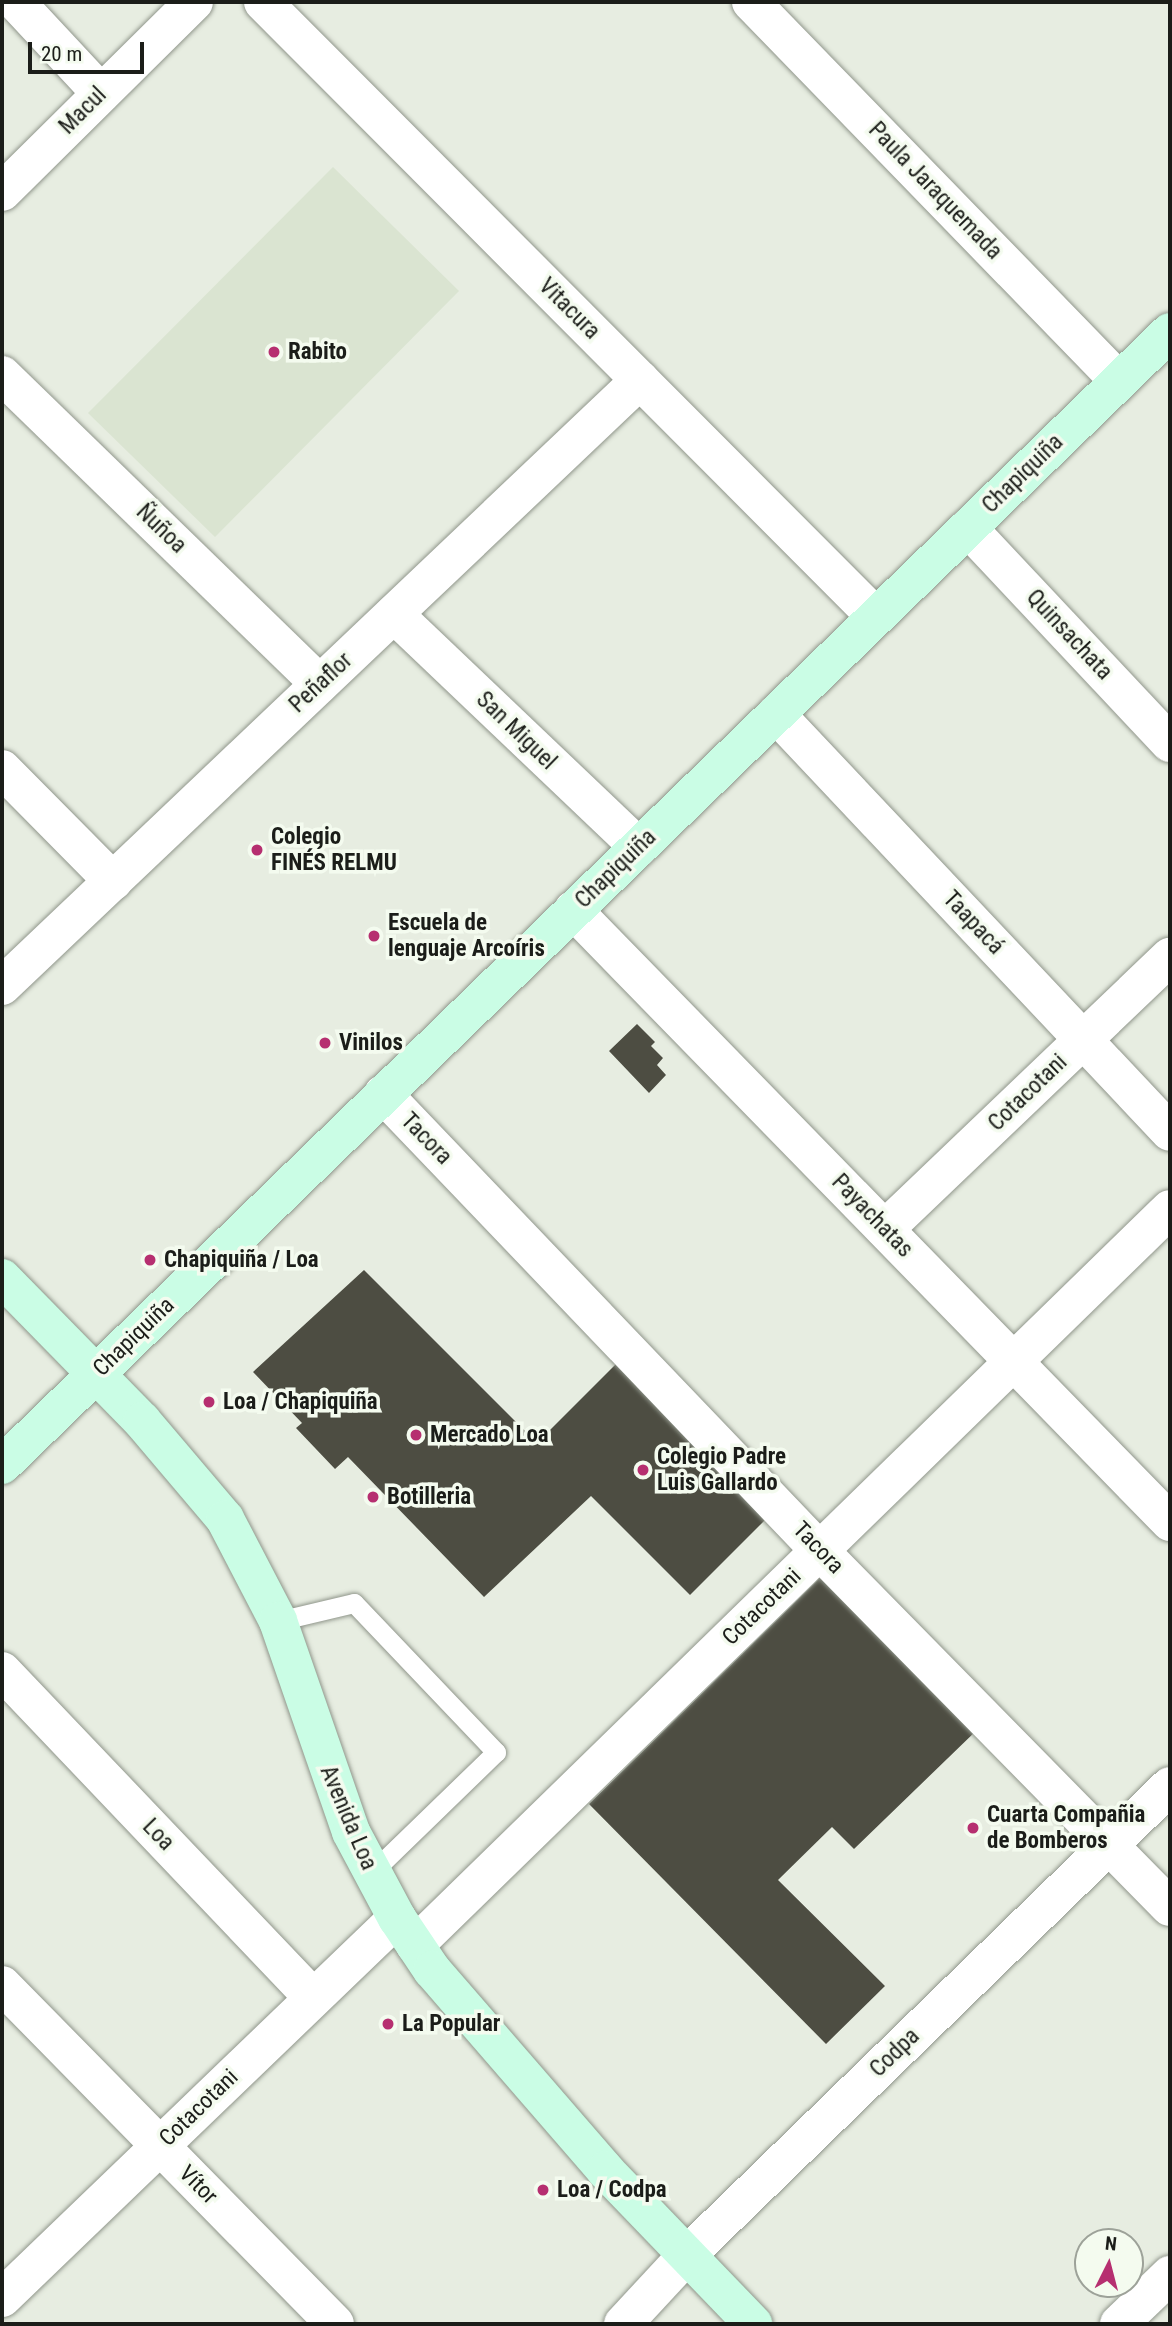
<!DOCTYPE html>
<html>
<head>
<meta charset="utf-8">
<style>
  body { margin:0 }
  #map { position:relative; width:1172px; height:2326px; overflow:hidden; background:#e7ede1; font-family:"Roboto Condensed",sans-serif }
  div>[style] { position:absolute }
  [style*='--x'] { left:calc(var(--x)*1px); top:calc(var(--y)*1px); width:calc(var(--w)*1px); rotate:calc(var(--a)*1deg) }
  .built>* { inset:0; background:#dae4d1 }
  .building>* { inset:0; background:#4d4d42 }
  .roads { filter:drop-shadow(0 0 2px #90968b) drop-shadow(0 0 2px #90968b) }
  .lane>* { height:19px; margin:-9.5px; padding:0 9.5px; transform-origin:9.5px; border-radius:9.5px; background:#fff }
  .street>* { height:38px; margin:-19px; padding:0 19px; transform-origin:19px; border-radius:19px; background:#fff }
  .secondary>* { height:38px; margin:-19px; padding:0 19px; transform-origin:19px; border-radius:19px; background:#cafde5 }
  .dots>* { width:19px; height:19px; translate:-50% -50%; box-sizing:border-box; border:4px solid #f4fbef; border-radius:50% }
  span { translate:-50% -50%; white-space:nowrap; text-align:center; line-height:1.15; -webkit-text-stroke:7px #f4fbef; paint-order:stroke }
  .street-label { font-size:23px; color:#1b1d19 }
  .poi-label { font-size:23px; color:#1b1d19; font-weight:700 }
  .left { translate:0 -50%; text-align:left }
  .frame { position:absolute; inset:0; border:4px solid #1b1d19; pointer-events:none }
  .north { position:absolute; left:1074px; top:2228px; width:70px; height:70px; box-sizing:border-box; background:#f4fbef; border:2px solid #9da299; border-radius:50%; rotate:6deg; font-size:19px; font-weight:700; line-height:28px; text-align:center; color:#1b1d19 }
  .north::after { content:''; display:block; margin:auto; width:24px; height:32px; background:#b62f70; clip-path:polygon(50% 0,100% 100%,50% 72%,0 100%) }
  .scale { position:absolute; left:28px; top:42px; width:116px; height:32px; box-sizing:border-box; border:4px solid #1b1d19; border-top:0; padding-left:9px; font-size:21px; line-height:24px; white-space:nowrap; color:#1b1d19; -webkit-text-stroke:5px #f4fbef; paint-order:stroke }
</style>
</head>
<body>
<div id="map">
  <div class="built">
    <div style="clip-path:polygon(333px 167px,459px 291px,215px 537px,88px 413px)"></div>
  </div>
  <div class="building">
    <div style="clip-path:polygon(637px 1024px,655px 1042px,651px 1046px,663px 1058px,657px 1065px,666px 1075px,649px 1093px,609px 1051px)"></div>
    <div style="clip-path:polygon(364px 1270px,537px 1443px,616px 1364px,769px 1516px,690px 1595px,591px 1496px,484px 1597px,348px 1457px,335px 1469px,296px 1428px,302px 1423px,253px 1372px)"></div>
    <div style="clip-path:polygon(825px 1573px,978px 1729px,854px 1849px,832px 1827px,778px 1880px,885px 1986px,826px 2044px,589px 1804px)"></div>
  </div>
  <div class="roads">
    <div class="lane">
      <div style="--x:278;--y:1621;--w:78;--a:-13.3"></div>
      <div style="--x:354;--y:1603;--w:206;--a:46.4"></div>
      <div style="--x:496;--y:1752;--w:174;--a:135.9"></div>
    </div>
    <div class="street">
      <div style="--x:16;--y:2;--w:125;--a:47"></div>
      <div style="--x:263;--y:2;--w:868;--a:45.09"></div>
      <div style="--x:751;--y:2;--w:528;--a:45.84"></div>
      <div style="--x:2;--y:192;--w:270;--a:-44.7"></div>
      <div style="--x:2;--y:375;--w:443;--a:44.2"></div>
      <div style="--x:968;--y:528;--w:295;--a:46.8"></div>
      <div style="--x:394;--y:614;--w:338;--a:43.6"></div>
      <div style="--x:776;--y:714;--w:574;--a:46.69"></div>
      <div style="--x:2;--y:769;--w:158;--a:45.3"></div>
      <div style="--x:573;--y:910;--w:855;--a:45.71"></div>
      <div style="--x:2;--y:986;--w:880;--a:-43.53"></div>
      <div style="--x:383;--y:1094;--w:632;--a:46.28"></div>
      <div style="--x:820;--y:1551;--w:499;--a:45.5"></div>
      <div style="--x:885;--y:1229;--w:394;--a:-43.7"></div>
      <div style="--x:2;--y:1671;--w:451;--a:46.4"></div>
      <div style="--x:415;--y:1945;--w:1054;--a:-44.27"></div>
      <div style="--x:2;--y:1985;--w:475;--a:45.5"></div>
      <div style="--x:2;--y:2298;--w:548;--a:-43.89"></div>
      <div style="--x:623;--y:2324;--w:94;--a:-47.2"></div>
      <div style="--x:687;--y:2255;--w:673;--a:-44.16"></div>
      <div style="--x:1119;--y:2324;--w:71;--a:-43.9"></div>
    </div>
    <div class="secondary">
      <div style="--x:2;--y:1278;--w:200;--a:45.6"></div>
      <div style="--x:142;--y:1421;--w:128;--a:49.7"></div>
      <div style="--x:225;--y:1519;--w:115;--a:62.5"></div>
      <div style="--x:278;--y:1621;--w:223;--a:70.9"></div>
      <div style="--x:351;--y:1832;--w:98;--a:61.9"></div>
      <div style="--x:397;--y:1918;--w:63;--a:56.1"></div>
      <div style="--x:432;--y:1970;--w:264;--a:49.1"></div>
      <div style="--x:605;--y:2170;--w:214;--a:46.1"></div>
      <div style="--x:2;--y:1465;--w:1627;--a:-44.13"></div>
    </div>
  </div>
  <div class="dots">
    <div style="left:274px;top:352px;background:#b62f70"></div>
    <div style="left:257px;top:850px;background:#b62f70"></div>
    <div style="left:374px;top:936px;background:#b62f70"></div>
    <div style="left:325px;top:1043px;background:#b62f70"></div>
    <div style="left:150px;top:1260px;background:#b62f70"></div>
    <div style="left:209px;top:1402px;background:#b62f70"></div>
    <div style="left:416px;top:1435px;background:#b62f70"></div>
    <div style="left:643px;top:1470px;background:#b62f70"></div>
    <div style="left:373px;top:1497px;background:#b62f70"></div>
    <div style="left:973px;top:1828px;background:#b62f70"></div>
    <div style="left:388px;top:2024px;background:#b62f70"></div>
    <div style="left:543px;top:2190px;background:#b62f70"></div>
  </div>
  <div class="street-label">
    <span style="left:83px;top:111px;rotate:-45deg">Macul</span>
    <span style="left:935px;top:191px;rotate:46deg">Paula Jaraquemada</span>
    <span style="left:569px;top:309px;rotate:45deg">Vitacura</span>
    <span style="left:1023px;top:474px;rotate:-44deg">Chapiquiña</span>
    <span style="left:161px;top:529px;rotate:44deg">Ñuñoa</span>
    <span style="left:1069px;top:635px;rotate:47deg">Quinsachata</span>
    <span style="left:321px;top:683px;rotate:-43deg">Peñaflor</span>
    <span style="left:516px;top:731px;rotate:44deg">San Miguel</span>
    <span style="left:616px;top:869px;rotate:-44deg">Chapiquiña</span>
    <span style="left:973px;top:923px;rotate:47deg">Taapacá</span>
    <span style="left:1028px;top:1093px;rotate:-44deg">Cotacotani</span>
    <span style="left:426px;top:1139px;rotate:46deg">Tacora</span>
    <span style="left:872px;top:1216px;rotate:46deg">Payachatas</span>
    <span style="left:134px;top:1337px;rotate:-44deg">Chapiquiña</span>
    <span style="left:818px;top:1548px;rotate:46deg">Tacora</span>
    <span style="left:762px;top:1607px;rotate:-44deg">Cotacotani</span>
    <span style="left:348px;top:1818px;rotate:67deg">Avenida Loa</span>
    <span style="left:158px;top:1835px;rotate:46deg">Loa</span>
    <span style="left:895px;top:2053px;rotate:-44deg">Codpa</span>
    <span style="left:199px;top:2108px;rotate:-44deg">Cotacotani</span>
    <span style="left:198px;top:2185px;rotate:45deg">Vítor</span>
  </div>
  <div class="poi-label">
    <span class="left" style="left:288px;top:352px">Rabito</span>
    <span class="left" style="left:271px;top:850px">Colegio<br>FINÉS RELMU</span>
    <span class="left" style="left:388px;top:936px">Escuela de<br>lenguaje Arcoíris</span>
    <span class="left" style="left:339px;top:1043px">Vinilos</span>
    <span class="left" style="left:164px;top:1260px">Chapiquiña / Loa</span>
    <span class="left" style="left:223px;top:1402px">Loa / Chapiquiña</span>
    <span class="left" style="left:430px;top:1435px">Mercado Loa</span>
    <span class="left" style="left:657px;top:1470px">Colegio Padre<br>Luis Gallardo</span>
    <span class="left" style="left:387px;top:1497px">Botilleria</span>
    <span class="left" style="left:987px;top:1828px">Cuarta Compañia<br>de Bomberos</span>
    <span class="left" style="left:402px;top:2024px">La Popular</span>
    <span class="left" style="left:557px;top:2190px">Loa / Codpa</span>
  </div>
  <div class="frame"></div>
  <div class="north">N</div>
  <div class="scale">20 m</div>
</div>
</body>
</html>
